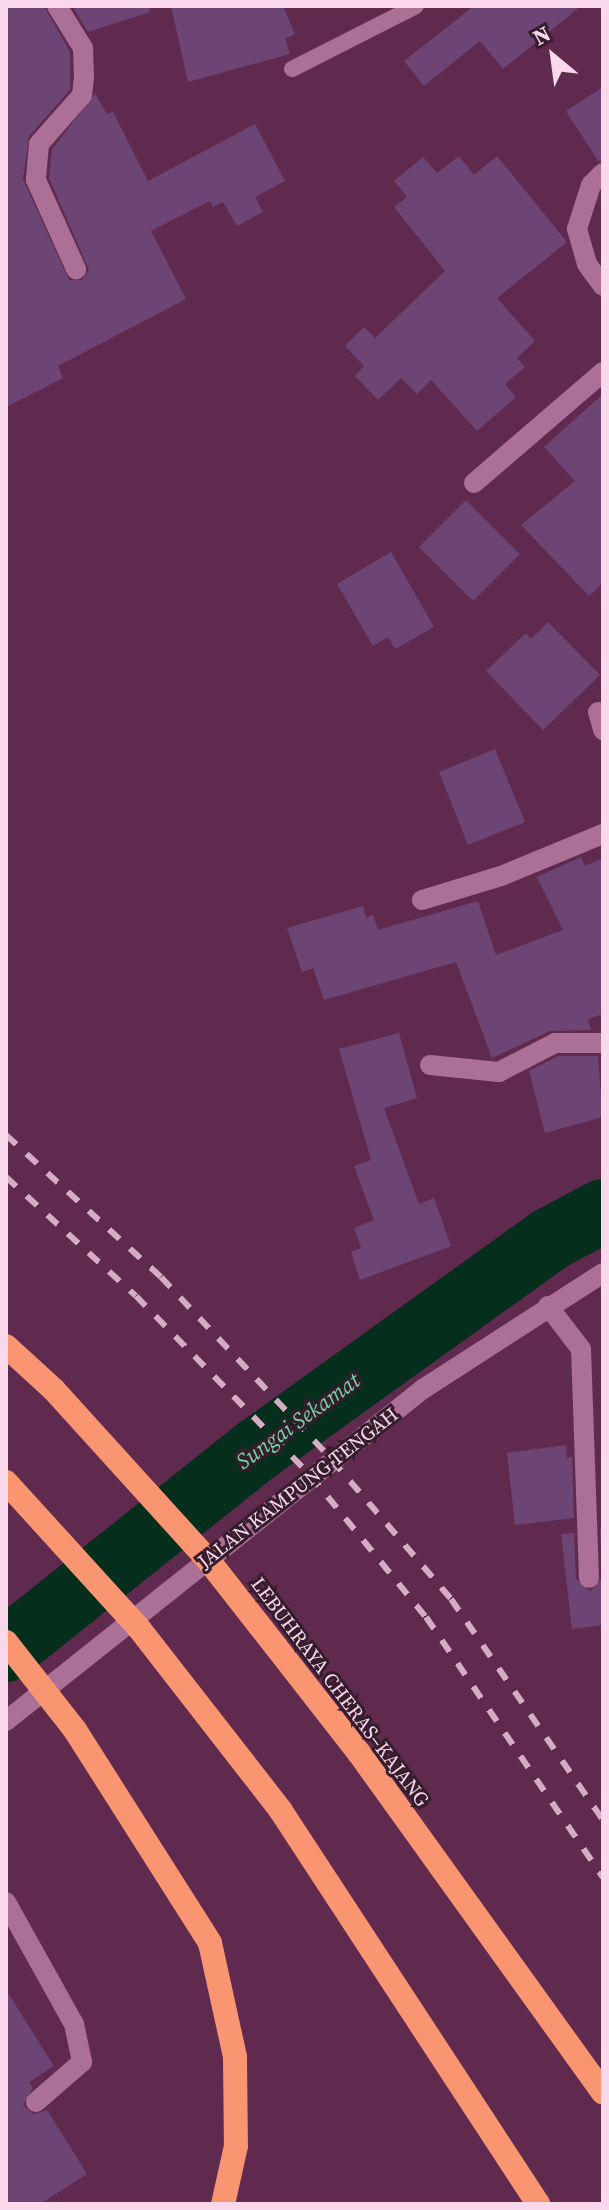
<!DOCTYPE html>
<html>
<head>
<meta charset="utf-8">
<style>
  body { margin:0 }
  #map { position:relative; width:609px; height:2210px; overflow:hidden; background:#5f2a4e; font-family:"Source Serif 4",serif }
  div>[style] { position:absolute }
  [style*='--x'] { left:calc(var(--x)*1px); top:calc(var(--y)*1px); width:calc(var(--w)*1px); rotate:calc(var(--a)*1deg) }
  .river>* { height:64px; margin:-32px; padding:0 32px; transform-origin:32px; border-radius:32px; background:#062e1d }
  .building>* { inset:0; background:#6d4575 }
  .lane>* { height:16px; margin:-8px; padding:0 8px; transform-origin:8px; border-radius:8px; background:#ac6f96 }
  .street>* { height:20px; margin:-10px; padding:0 10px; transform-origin:10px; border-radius:10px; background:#ac6f96 }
  .highway>* { height:24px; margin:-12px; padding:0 12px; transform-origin:12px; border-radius:12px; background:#f99671 }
  .rail>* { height:6px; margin-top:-3px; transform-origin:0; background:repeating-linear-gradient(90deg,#d4adc5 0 14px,transparent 0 28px) }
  span { translate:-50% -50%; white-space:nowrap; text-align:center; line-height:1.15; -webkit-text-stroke:6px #361d2d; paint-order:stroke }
  .street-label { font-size:20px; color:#fad8ec }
  .water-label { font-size:22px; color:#71d7a6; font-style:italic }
  .frame { position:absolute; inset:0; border:8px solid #fad8ec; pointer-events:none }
  .north { position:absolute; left:513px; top:16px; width:80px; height:80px; -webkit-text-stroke:6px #361d2d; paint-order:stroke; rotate:331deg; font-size:22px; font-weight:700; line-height:32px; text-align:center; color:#fad8ec }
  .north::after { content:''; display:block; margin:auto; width:28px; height:36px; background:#fad8ec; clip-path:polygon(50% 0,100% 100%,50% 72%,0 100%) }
</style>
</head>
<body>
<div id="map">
  <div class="river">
    <div style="--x:6;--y:1650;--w:322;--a:-38.6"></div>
    <div style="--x:258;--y:1449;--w:360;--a:-35.7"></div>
    <div style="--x:550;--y:1239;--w:60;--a:-27.8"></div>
  </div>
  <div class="building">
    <div style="clip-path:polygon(6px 6px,44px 6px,70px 52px,70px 90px,29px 136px,23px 179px,69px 280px,82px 280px,89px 270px,49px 178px,52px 149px,95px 94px,107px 114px,113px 112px,148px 181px,255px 124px,285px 181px,255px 197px,263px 212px,237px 226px,223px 202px,213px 207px,210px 201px,151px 231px,186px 299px,58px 366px,63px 378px,6px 407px)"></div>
    <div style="clip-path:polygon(72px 6px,149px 6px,150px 12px,88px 32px)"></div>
    <div style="clip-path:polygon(171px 6px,283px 6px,295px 34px,285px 39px,290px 54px,188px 82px)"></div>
    <div style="clip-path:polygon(474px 6px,581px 6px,503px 69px,480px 41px,424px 86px,404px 61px)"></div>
    <div style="clip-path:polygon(603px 87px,603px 160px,598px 161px,566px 111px)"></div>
    <div style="clip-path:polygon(459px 156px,474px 175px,497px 156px,567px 242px,497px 298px,535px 341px,517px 358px,525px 367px,505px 384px,516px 397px,477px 431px,431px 380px,417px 394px,401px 378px,378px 400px,355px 376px,364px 366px,345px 346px,364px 327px,375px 338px,445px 271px,394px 207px,407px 197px,394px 181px,423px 157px,437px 173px)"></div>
    <div style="clip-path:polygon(603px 394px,603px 583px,589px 596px,521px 525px,575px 481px,544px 447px)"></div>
    <div style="clip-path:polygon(466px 500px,520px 554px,473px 601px,419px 547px)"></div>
    <div style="clip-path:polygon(391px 552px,434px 627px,395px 649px,388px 637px,373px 646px,337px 584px)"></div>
    <div style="clip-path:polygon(548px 622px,600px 675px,543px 730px,486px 671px,526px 633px,531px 639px)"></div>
    <div style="clip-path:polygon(495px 749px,525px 822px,468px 845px,439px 772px)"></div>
    <div style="clip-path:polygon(581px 857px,585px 866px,603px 858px,603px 1014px,588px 1019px,591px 1030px,550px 1031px,492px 1058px,456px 962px,324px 1000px,313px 968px,302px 972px,287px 928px,363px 906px,366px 918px,373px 915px,378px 930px,478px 901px,496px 955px,563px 930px,537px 877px)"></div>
    <div style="clip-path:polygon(399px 1033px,417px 1098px,384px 1108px,419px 1204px,434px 1198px,451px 1246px,360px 1280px,351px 1252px,361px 1248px,354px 1228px,374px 1220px,354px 1166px,371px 1160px,339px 1049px)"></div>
    <div style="clip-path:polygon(558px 1056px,598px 1056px,603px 1117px,545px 1133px,529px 1071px)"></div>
    <div style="clip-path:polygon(566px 1445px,567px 1458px,572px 1457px,574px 1518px,515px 1525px,507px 1453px)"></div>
    <div style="clip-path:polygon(600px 1529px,603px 1529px,603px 1625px,572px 1629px,561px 1534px,574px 1533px,576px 1579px,590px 1591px,602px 1578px)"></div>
    <div style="clip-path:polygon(6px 1990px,54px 2066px,29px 2082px,33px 2088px,23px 2105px,33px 2114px,47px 2110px,87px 2174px,40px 2204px,6px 2204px)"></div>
  </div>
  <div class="lane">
    <div style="--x:292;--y:69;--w:139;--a:-26.9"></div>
  </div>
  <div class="street">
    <div style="--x:57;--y:6;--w:49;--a:58.2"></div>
    <div style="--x:83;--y:48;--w:29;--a:88"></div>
    <div style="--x:84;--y:77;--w:18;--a:96"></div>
    <div style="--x:82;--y:95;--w:65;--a:131.3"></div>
    <div style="--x:39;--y:144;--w:36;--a:95"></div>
    <div style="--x:36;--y:180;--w:98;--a:65.8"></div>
    <div style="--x:603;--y:173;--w:17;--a:135"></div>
    <div style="--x:591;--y:185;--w:46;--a:107.7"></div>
    <div style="--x:577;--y:229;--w:36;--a:74"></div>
    <div style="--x:587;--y:264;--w:27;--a:54"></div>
    <div style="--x:474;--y:483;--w:170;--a:-40.7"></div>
    <div style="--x:598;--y:712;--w:19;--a:74"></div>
    <div style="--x:422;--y:900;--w:83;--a:-16.9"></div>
    <div style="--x:501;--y:876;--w:110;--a:-22.4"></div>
    <div style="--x:430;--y:1065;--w:69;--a:5.8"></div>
    <div style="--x:499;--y:1072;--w:63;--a:-27.4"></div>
    <div style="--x:555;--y:1043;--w:48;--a:0"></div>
    <div style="--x:548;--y:1306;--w:54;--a:52.5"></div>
    <div style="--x:581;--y:1349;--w:229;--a:88"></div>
    <div style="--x:6;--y:1721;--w:533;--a:-38.53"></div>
    <div style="--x:423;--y:1389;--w:214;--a:-32.8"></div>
    <div style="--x:6;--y:1902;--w:140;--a:60.9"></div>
    <div style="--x:74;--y:2024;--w:39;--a:78"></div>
    <div style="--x:82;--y:2062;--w:61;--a:139"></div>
  </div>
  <div class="highway">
    <div style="--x:6;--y:1346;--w:65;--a:42.5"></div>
    <div style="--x:54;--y:1390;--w:231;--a:47.8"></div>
    <div style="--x:209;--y:1561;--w:244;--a:52"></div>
    <div style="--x:359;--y:1753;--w:418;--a:54.3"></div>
    <div style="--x:6;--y:1482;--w:196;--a:47.7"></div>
    <div style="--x:138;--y:1627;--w:233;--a:52.1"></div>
    <div style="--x:281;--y:1811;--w:470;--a:56.8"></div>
    <div style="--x:6;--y:1642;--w:112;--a:51.9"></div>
    <div style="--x:75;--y:1730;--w:252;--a:57.6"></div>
    <div style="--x:210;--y:1943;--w:117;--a:77.6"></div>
    <div style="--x:235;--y:2057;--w:89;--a:89.4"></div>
    <div style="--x:236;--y:2146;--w:59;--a:102.6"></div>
  </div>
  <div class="rail">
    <div style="--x:6;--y:1135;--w:210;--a:42.5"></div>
    <div style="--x:161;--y:1277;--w:250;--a:46.9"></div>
    <div style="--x:332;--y:1460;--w:183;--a:49.4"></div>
    <div style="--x:451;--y:1599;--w:268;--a:55.5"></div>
    <div style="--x:6;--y:1177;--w:176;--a:42.5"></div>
    <div style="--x:136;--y:1296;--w:250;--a:45.8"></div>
    <div style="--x:310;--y:1475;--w:183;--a:50.8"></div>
    <div style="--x:426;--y:1617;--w:315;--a:55.8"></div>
  </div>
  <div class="street-label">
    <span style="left:298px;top:1488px;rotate:-38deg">JALAN KAMPUNG TENGAH</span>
    <span style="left:340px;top:1692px;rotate:53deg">LEBUHRAYA CHERAS–KAJANG</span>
  </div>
  <div class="water-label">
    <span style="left:298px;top:1421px;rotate:-36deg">Sungai Sekamat</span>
  </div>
  <div class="frame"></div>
  <div class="north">N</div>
</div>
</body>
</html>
